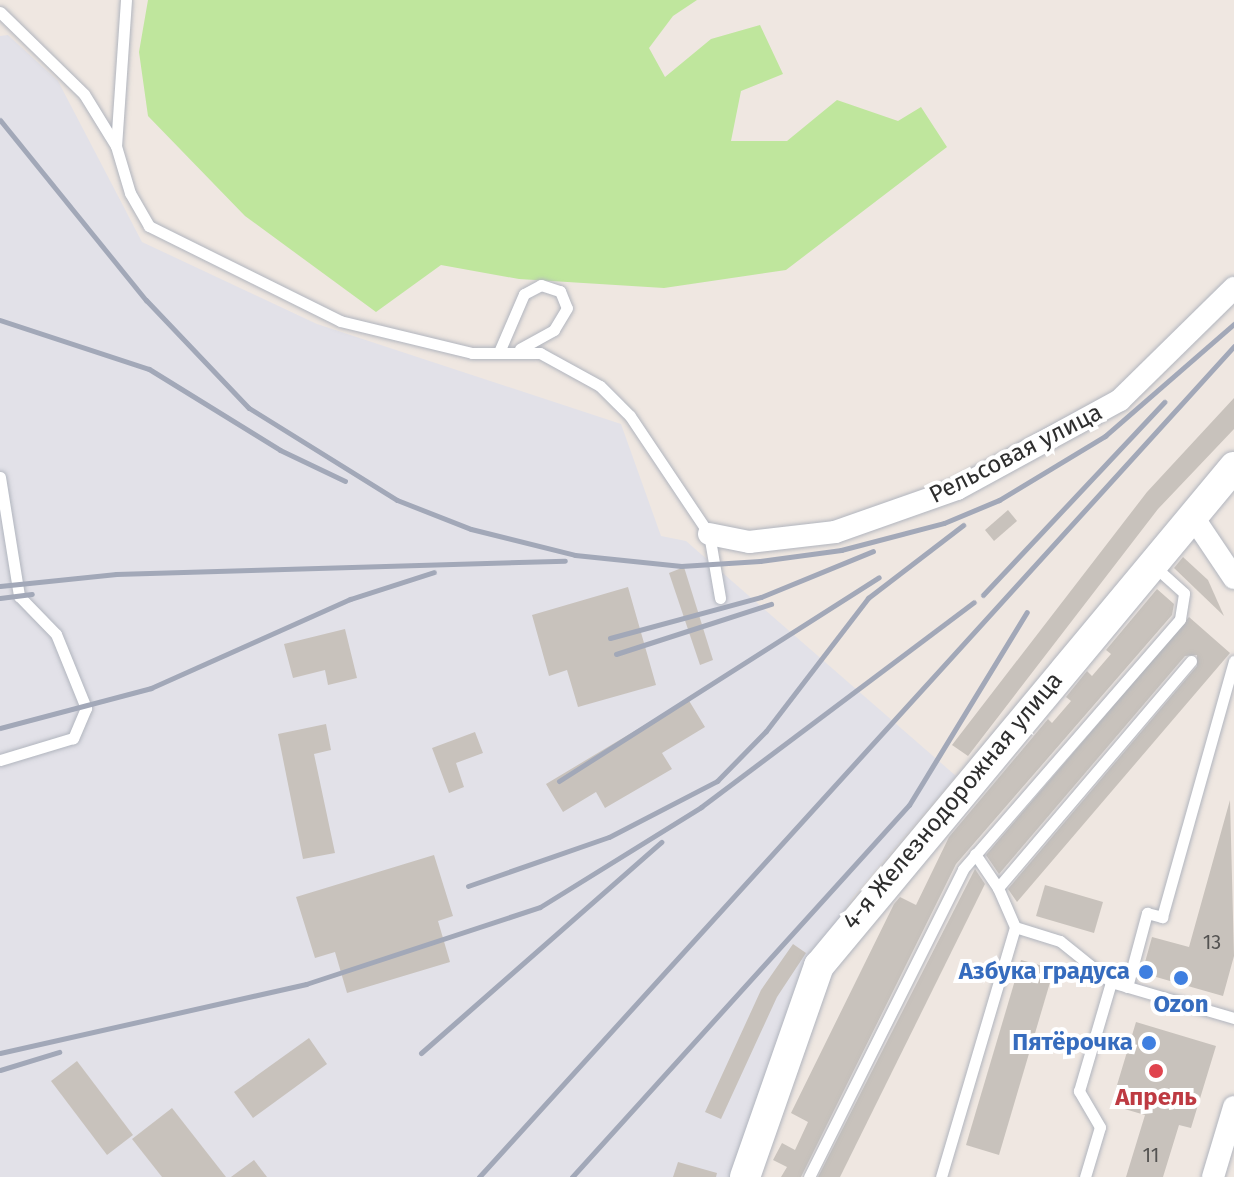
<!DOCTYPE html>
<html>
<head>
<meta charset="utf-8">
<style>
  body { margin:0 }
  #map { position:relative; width:1234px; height:1177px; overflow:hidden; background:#efe7e1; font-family:"Fira Sans",sans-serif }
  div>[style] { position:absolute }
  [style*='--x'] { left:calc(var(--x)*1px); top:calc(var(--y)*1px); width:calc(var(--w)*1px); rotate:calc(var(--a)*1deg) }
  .industrial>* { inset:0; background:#e2e1e8 }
  .green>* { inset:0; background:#bfe69d }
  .building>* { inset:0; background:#c8c2bc }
  .roads { filter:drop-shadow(0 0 2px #b1b5be) drop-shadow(0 0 2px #b1b5be) }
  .lane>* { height:11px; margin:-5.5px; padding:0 5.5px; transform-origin:5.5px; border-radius:5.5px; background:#fff }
  .street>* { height:22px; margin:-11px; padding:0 11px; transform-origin:11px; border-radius:11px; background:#fff }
  .secondary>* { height:30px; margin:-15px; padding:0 15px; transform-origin:15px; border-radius:15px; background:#fff }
  .rail>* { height:5px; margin:-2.5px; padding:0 2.5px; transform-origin:2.5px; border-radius:2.5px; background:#a2a8b8 }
  .dots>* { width:22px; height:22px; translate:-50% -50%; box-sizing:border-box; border:4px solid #fff; border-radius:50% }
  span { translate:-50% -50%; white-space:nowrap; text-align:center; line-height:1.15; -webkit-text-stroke:8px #fff; paint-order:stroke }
  .number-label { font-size:20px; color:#545352 }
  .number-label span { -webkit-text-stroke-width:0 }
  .street-label { font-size:24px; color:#2e2e2e }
  .shop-label { font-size:24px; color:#366cbe; font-weight:700 }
  .right { translate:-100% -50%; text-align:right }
  .health-label { font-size:24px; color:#be3a42; font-weight:700 }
</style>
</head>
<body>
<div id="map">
  <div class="industrial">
    <div style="clip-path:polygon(8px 35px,58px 81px,142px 242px,317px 324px,621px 424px,661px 536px,686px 541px,956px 776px,853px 897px,813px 960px,735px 1177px,0 1177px,0 36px)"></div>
  </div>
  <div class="green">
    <div style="clip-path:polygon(148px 0,697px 0,673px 16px,649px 48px,665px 77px,711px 39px,760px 25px,783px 74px,741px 91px,731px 141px,787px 141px,837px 100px,898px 121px,921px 107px,947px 147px,786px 270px,664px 288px,519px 279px,441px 265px,376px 312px,245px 216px,148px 116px,139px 52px)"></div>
  </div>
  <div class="building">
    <div style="clip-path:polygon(1234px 398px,1234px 429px,1158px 509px,968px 756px,952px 745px,1147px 492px)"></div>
    <div style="clip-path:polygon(1008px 510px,1017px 521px,994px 541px,985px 530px)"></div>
    <div style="clip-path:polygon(1183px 557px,1208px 580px,1224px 616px,1174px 568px)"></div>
    <div style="clip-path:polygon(684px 567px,713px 660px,700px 665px,669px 573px)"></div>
    <div style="clip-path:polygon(628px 587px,656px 685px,578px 707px,567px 670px,549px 676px,532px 615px)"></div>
    <div style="clip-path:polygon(1157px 589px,1174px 604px,1172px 615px,956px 864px,801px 1177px,781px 1177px,787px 1167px,773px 1160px,782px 1143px,795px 1150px,808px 1122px,791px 1113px,894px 904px,900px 897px,916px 905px,949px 837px,1048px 719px,1052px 723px,1071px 701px,1066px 697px,1087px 671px,1092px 676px,1111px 654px,1106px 650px)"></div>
    <div style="clip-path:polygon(1189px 617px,1230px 653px,1017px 902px,1008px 889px,1197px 666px,1197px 655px,1185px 656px,999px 874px,986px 855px)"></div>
    <div style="clip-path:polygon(345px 629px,357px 678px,328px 685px,325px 670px,293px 678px,284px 644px)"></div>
    <div style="clip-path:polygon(688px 699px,705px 727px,662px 753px,672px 769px,605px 808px,596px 792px,563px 812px,546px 784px)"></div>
    <div style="clip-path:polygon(326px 724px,331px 750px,314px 754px,335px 853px,303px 859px,278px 734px)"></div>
    <div style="clip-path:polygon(475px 732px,483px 753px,456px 763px,464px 787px,449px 793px,432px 748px)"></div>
    <div style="clip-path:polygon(1230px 800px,1234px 956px,1223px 996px,1142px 973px,1152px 937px,1189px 947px)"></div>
    <div style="clip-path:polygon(434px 855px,453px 916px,438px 921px,450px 962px,347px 993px,335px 952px,315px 958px,296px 897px)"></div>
    <div style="clip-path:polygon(975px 869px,985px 884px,840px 1177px,818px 1177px)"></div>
    <div style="clip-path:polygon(1045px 885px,1103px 902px,1094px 933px,1036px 916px)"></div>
    <div style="clip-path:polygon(793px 944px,806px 953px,777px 997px,721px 1119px,705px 1112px,761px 990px)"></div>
    <div style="clip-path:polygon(1021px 960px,1054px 969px,999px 1155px,966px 1145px)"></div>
    <div style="clip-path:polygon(1136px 1022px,1216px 1046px,1191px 1128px,1179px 1125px,1163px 1177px,1126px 1177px,1145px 1115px,1111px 1105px)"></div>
    <div style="clip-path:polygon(309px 1038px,327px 1064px,253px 1118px,234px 1092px)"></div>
    <div style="clip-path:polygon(77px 1061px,133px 1135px,107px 1155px,51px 1081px)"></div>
    <div style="clip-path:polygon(172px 1108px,226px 1177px,162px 1177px,132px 1139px)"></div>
    <div style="clip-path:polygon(254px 1160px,267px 1177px,231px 1177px)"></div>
    <div style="clip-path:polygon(678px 1162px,717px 1173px,716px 1177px,673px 1177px)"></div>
  </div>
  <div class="roads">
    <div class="lane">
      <div style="--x:126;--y:0;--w:146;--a:93.9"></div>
      <div style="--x:116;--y:146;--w:49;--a:73.4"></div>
      <div style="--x:130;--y:193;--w:38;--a:60"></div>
      <div style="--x:149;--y:226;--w:213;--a:26.4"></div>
      <div style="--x:340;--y:321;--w:136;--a:13.6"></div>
      <div style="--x:472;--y:353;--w:68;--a:0"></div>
      <div style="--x:540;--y:353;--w:68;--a:28.8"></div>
      <div style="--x:600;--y:386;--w:42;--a:45"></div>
      <div style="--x:630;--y:416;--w:142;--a:56.2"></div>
      <div style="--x:709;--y:534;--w:65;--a:80.2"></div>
      <div style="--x:0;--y:12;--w:117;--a:44.3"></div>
      <div style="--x:84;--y:94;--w:61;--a:58.4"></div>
      <div style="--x:499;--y:352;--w:63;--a:-66.7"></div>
      <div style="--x:524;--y:294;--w:19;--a:-28"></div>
      <div style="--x:541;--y:285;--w:20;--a:18"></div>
      <div style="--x:560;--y:291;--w:18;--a:68"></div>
      <div style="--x:567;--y:308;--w:26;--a:121"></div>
      <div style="--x:554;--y:330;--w:39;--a:151"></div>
      <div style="--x:0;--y:477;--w:121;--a:80.9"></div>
      <div style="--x:19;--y:596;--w:53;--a:45.8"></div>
      <div style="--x:56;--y:634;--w:80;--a:67.9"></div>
      <div style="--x:86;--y:708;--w:33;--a:113"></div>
      <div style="--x:73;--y:738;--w:76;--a:163.2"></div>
      <div style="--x:1191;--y:661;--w:298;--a:130.4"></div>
      <div style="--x:998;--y:888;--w:43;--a:66.4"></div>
      <div style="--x:1015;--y:927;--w:47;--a:17.3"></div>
      <div style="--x:1060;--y:941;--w:65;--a:38.8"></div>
      <div style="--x:1111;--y:982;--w:128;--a:16.3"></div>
      <div style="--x:975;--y:854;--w:41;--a:55.9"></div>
      <div style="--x:1127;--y:987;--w:77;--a:-74.9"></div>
      <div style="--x:1147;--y:913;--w:16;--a:15"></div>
      <div style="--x:1162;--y:917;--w:266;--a:-74.3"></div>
      <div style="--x:809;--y:1177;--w:344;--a:-63.4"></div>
      <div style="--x:963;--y:869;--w:331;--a:-49"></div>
      <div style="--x:1180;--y:619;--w:26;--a:-81"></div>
      <div style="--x:1184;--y:593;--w:40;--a:-138"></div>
      <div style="--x:941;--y:1177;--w:261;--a:-73.5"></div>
      <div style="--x:1085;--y:1177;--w:52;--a:-73.3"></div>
      <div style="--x:1100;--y:1127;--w:42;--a:-120.3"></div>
      <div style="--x:1079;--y:1091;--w:114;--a:-73.6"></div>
    </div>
    <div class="street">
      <div style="--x:1191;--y:514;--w:77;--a:56.1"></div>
      <div style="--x:709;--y:534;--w:41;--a:11.3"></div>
      <div style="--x:749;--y:542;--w:87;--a:-6.6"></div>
      <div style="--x:835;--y:532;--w:129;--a:-19.4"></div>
      <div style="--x:957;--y:489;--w:186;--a:-28.6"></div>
      <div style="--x:1120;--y:400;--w:160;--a:-44.5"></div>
      <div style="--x:1213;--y:1177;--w:73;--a:-73.3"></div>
    </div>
    <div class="secondary">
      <div style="--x:745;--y:1177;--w:224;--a:-70.7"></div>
      <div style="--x:819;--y:966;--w:649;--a:-50.25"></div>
    </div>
  </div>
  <div class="rail">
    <div style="--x:0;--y:120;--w:232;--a:51"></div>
    <div style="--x:146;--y:300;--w:149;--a:46.4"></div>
    <div style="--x:249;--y:408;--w:174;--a:31.9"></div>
    <div style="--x:397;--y:500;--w:79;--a:21.4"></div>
    <div style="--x:471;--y:529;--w:107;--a:14"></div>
    <div style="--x:575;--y:555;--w:107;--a:5.9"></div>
    <div style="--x:681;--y:566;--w:79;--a:-3.6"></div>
    <div style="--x:760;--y:561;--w:82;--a:-7.7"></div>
    <div style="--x:841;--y:550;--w:106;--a:-14.7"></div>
    <div style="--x:944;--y:523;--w:60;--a:-22.7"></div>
    <div style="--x:999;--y:500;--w:124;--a:-31.1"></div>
    <div style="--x:1105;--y:436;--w:171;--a:-41"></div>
    <div style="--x:0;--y:320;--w:157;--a:18.2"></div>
    <div style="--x:149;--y:369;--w:154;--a:31.7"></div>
    <div style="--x:280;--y:450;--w:72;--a:25.5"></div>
    <div style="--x:0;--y:586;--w:117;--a:-5.9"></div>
    <div style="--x:116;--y:574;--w:449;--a:-1.7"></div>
    <div style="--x:983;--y:595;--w:265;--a:-46.8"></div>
    <div style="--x:0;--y:598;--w:32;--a:-7"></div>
    <div style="--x:610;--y:638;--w:156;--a:-15.2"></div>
    <div style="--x:761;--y:597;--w:121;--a:-22.3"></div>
    <div style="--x:616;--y:654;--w:163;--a:-17.9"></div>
    <div style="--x:0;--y:728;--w:156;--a:-14.8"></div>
    <div style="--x:151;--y:688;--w:218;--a:-24.1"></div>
    <div style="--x:350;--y:599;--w:88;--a:-17.8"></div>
    <div style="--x:559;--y:781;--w:379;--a:-32.5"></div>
    <div style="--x:468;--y:886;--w:149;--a:-19.2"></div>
    <div style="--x:609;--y:837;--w:122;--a:-27.4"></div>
    <div style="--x:717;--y:781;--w:70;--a:-45.6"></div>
    <div style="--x:766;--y:731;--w:168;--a:-52.5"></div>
    <div style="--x:868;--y:598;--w:120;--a:-37.5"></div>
    <div style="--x:0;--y:1053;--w:314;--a:-12.7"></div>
    <div style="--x:306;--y:984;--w:246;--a:-18.2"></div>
    <div style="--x:540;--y:907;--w:190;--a:-31.8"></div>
    <div style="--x:701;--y:807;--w:341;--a:-36.9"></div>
    <div style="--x:421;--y:1053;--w:320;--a:-41.3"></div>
    <div style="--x:0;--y:1070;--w:62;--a:-17"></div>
    <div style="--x:479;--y:1177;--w:1123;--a:-47.74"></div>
    <div style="--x:572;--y:1177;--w:502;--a:-47.83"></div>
    <div style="--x:909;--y:805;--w:226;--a:-58.6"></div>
  </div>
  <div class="dots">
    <div style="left:1146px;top:972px;background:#3f7fe0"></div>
    <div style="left:1181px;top:978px;background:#3f7fe0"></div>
    <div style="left:1149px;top:1043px;background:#3f7fe0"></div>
    <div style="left:1156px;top:1071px;background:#e0444e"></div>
  </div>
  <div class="number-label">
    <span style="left:1212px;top:942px">13</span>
    <span style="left:1151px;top:1155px">11</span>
  </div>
  <div class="street-label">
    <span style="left:1016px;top:454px;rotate:-27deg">Рельсовая улица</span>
    <span style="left:953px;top:801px;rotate:-50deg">4-я Железнодорожная улица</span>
  </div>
  <div class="shop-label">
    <span class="right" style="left:1130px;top:972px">Азбука градуса</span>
    <span style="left:1181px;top:1005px">Ozon</span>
    <span class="right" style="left:1133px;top:1043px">Пятёрочка</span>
  </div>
  <div class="health-label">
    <span style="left:1156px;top:1098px">Апрель</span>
  </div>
</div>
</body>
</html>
